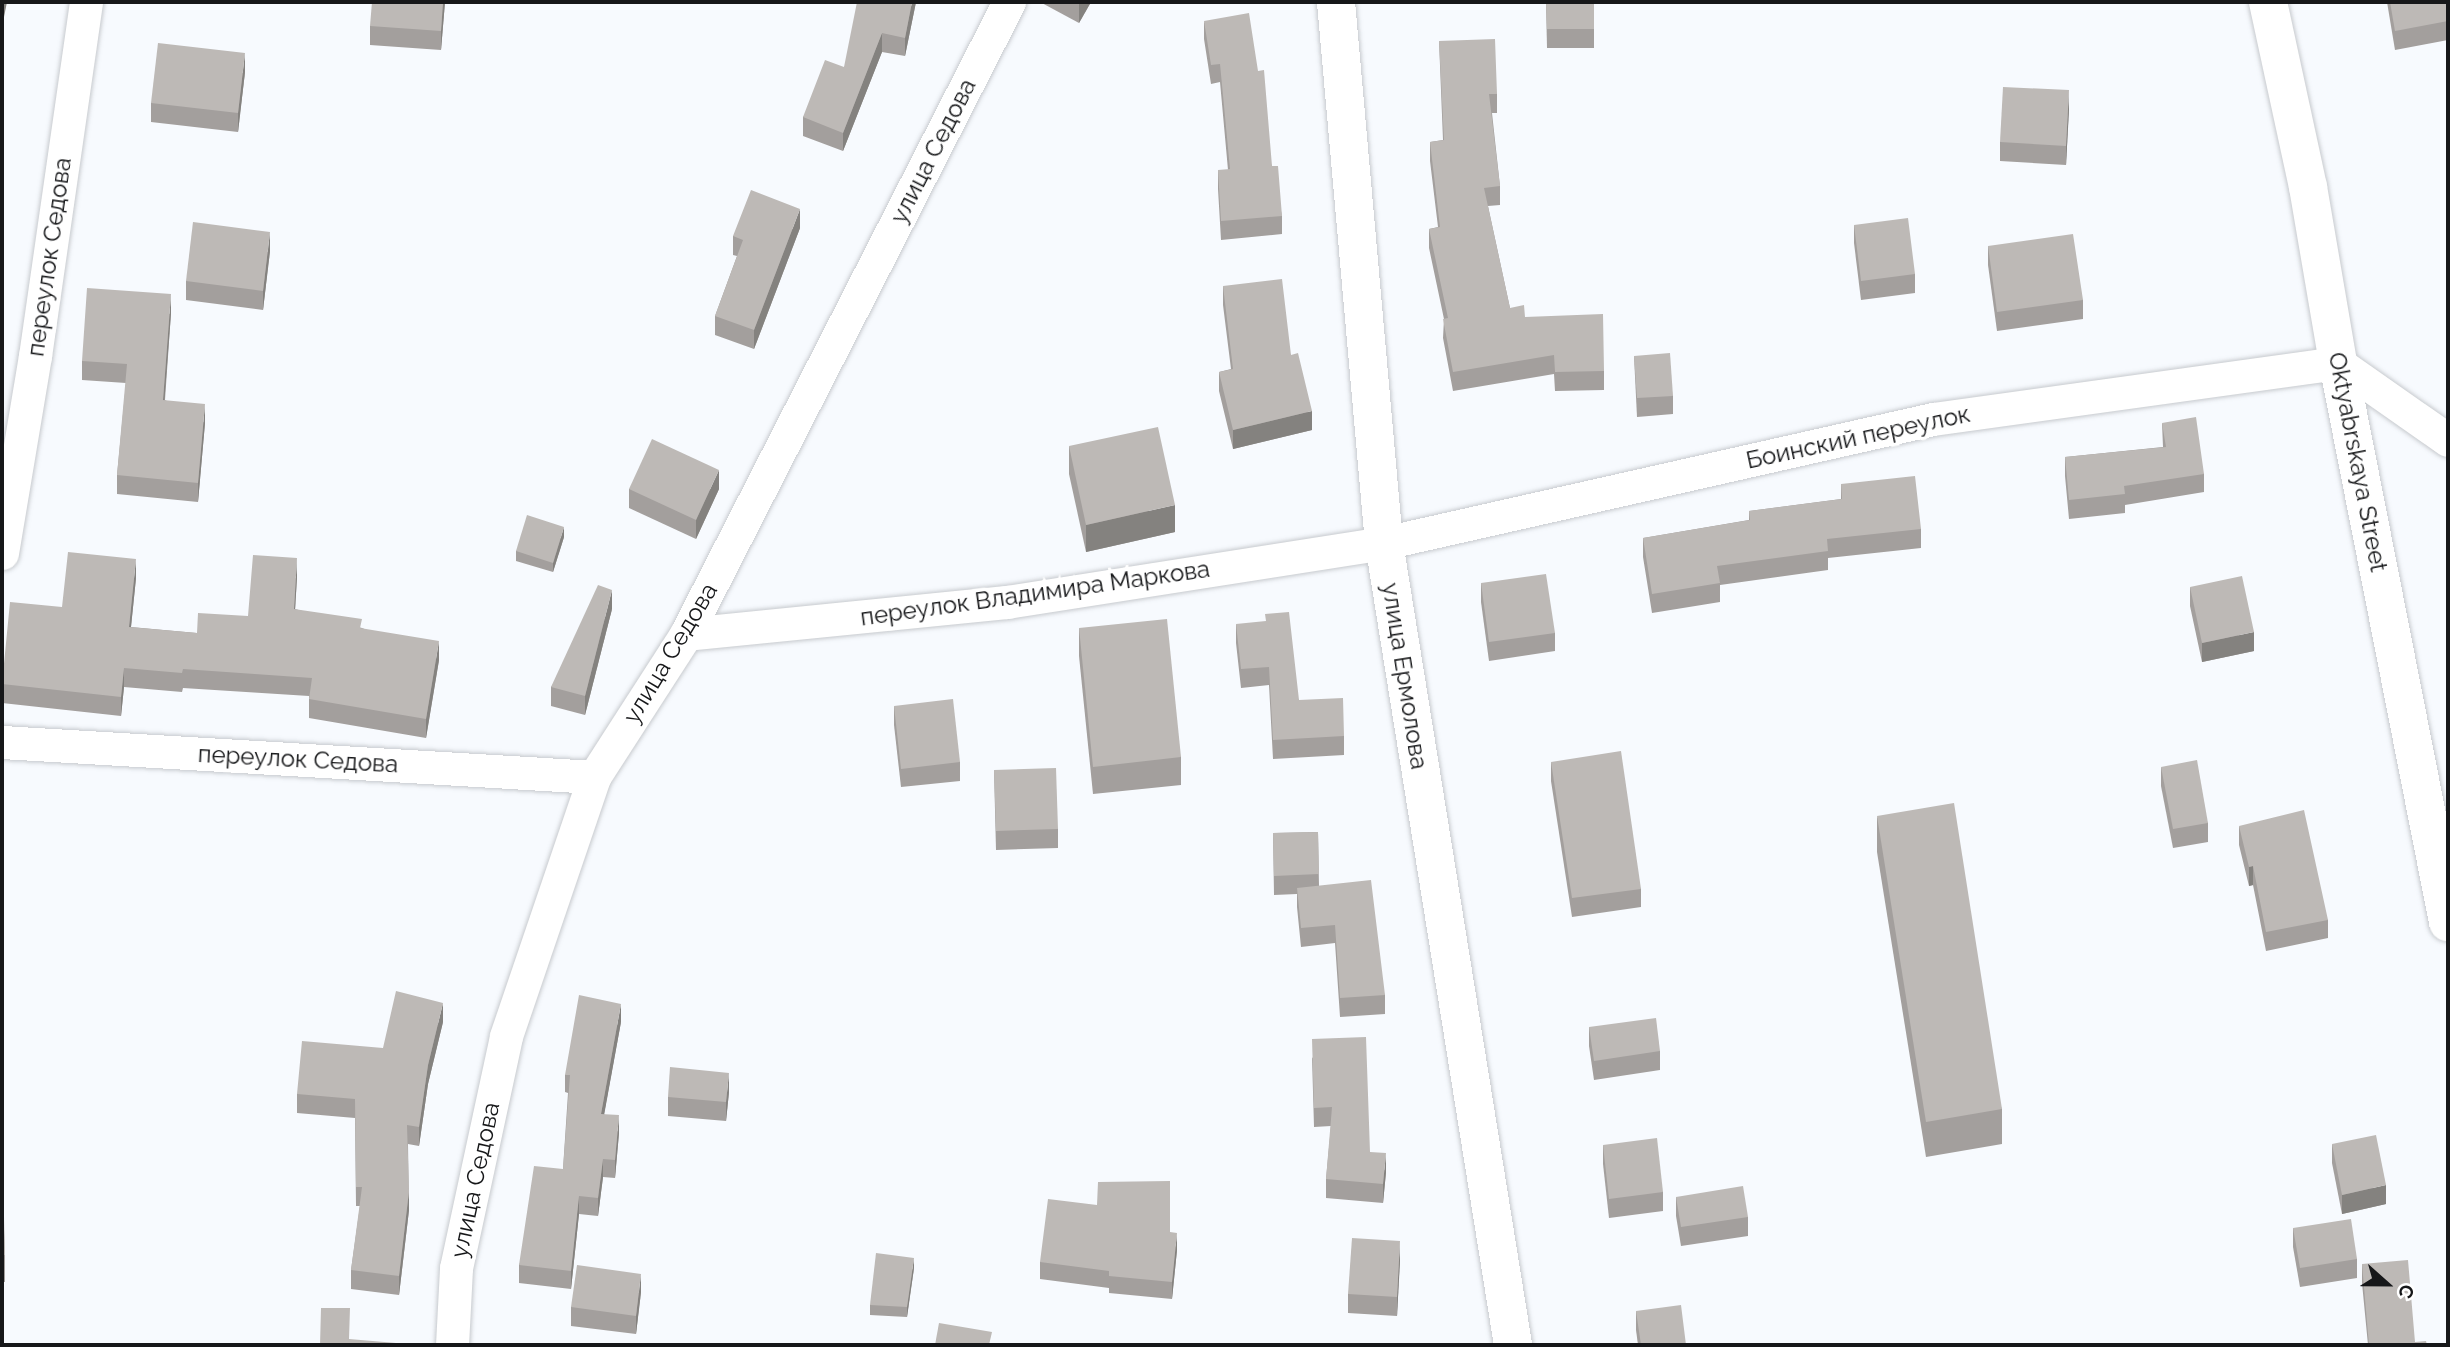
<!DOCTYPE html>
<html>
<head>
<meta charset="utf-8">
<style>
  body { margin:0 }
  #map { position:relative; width:2450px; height:1347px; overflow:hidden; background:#f7fafe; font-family:Raleway,sans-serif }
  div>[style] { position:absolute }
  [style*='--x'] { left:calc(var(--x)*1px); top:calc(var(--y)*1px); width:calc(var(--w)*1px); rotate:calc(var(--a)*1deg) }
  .roads { filter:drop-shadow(0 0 2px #c7cace) drop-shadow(0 0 2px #c7cace) }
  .street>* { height:33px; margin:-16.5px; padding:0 16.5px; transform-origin:16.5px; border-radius:16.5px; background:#fff }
  .secondary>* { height:38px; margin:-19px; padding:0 19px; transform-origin:19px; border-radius:19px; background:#fff }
  .wall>* { inset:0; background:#a39f9d }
  .shaded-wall>* { inset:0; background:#84827f }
  .building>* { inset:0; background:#bdb9b6 }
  span { translate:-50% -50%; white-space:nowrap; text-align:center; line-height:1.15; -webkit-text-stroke:7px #fff; paint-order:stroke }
  .street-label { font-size:24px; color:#161719 }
  .frame { position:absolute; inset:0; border:4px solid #161719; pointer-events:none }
  .north { position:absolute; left:2352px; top:1249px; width:70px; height:70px; -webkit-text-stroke:5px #fff; paint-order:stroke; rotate:111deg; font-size:19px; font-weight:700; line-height:28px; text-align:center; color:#161719 }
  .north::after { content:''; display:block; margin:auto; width:24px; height:32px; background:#161719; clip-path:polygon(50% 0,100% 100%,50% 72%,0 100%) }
</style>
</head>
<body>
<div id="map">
  <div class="roads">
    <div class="street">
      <div style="--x:2;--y:553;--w:200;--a:-80.5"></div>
      <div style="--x:35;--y:356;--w:358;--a:-81.8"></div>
      <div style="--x:686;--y:634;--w:323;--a:-5.7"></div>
      <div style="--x:1007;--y:602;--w:382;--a:-8.9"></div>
      <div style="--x:1384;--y:543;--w:563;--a:-12.73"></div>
      <div style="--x:1933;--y:419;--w:409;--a:-7.9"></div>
      <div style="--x:2338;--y:363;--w:134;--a:35"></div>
      <div style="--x:2;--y:742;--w:593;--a:3.38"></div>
      <div style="--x:452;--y:1345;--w:77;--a:-87"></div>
      <div style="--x:456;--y:1268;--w:237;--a:-77.8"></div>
      <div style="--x:506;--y:1036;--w:274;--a:-71.2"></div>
      <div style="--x:594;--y:777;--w:170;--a:-57.2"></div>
      <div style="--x:686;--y:634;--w:710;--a:-62.93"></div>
    </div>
    <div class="secondary">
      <div style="--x:1336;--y:2;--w:543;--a:84.93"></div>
      <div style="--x:1384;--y:543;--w:812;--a:80.86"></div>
      <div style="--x:2268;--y:2;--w:189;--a:77.8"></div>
      <div style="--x:2308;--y:187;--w:179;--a:80.3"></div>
      <div style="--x:2338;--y:363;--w:570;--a:78.87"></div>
    </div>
  </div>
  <div class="wall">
    <div style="clip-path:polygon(445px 2px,441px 50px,370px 45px,370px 26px)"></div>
    <div style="clip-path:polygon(916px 2px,905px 56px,882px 52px,843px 151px,803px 136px,803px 117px,844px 67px)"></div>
    <div style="clip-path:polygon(1040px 2px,1091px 2px,1079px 23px)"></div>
    <div style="clip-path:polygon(1546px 2px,1594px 2px,1594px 48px,1547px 48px)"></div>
    <div style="clip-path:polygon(2387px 2px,2448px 2px,2448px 40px,2395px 50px)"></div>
    <div style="clip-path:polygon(1204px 21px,1272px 166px,1282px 216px,1282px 234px,1221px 240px,1218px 189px,1218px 170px,1228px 170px,1220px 82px,1211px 84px,1204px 39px)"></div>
    <div style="clip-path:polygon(1439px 41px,1497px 94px,1497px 113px,1492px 113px,1500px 186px,1500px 205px,1488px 206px,1510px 308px,1525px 317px,1604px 371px,1604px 390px,1555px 391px,1554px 374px,1453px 391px,1443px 338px,1444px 319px,1429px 248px,1429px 229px,1438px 227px,1430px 161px,1430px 142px,1443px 140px)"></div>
    <div style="clip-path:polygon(245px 72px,238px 132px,151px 122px,151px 103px)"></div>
    <div style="clip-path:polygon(2069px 109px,2066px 165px,2000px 161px,2000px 142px)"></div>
    <div style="clip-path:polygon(1854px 225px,1915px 274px,1915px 293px,1861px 300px,1854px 243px)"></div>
    <div style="clip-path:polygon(800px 228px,754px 349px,715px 335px,715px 316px,737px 256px,733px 255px,733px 236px)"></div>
    <div style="clip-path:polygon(1988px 246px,2083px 300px,2083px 319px,1997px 331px,1988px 265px)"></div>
    <div style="clip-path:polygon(270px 251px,263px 310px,186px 300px,186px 281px)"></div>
    <div style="clip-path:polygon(1223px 286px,1291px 355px,1312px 430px,1233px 449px,1219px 391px,1219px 372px,1231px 369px,1223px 305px)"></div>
    <div style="clip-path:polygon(171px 313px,165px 400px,205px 423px,198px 502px,117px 494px,117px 475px,126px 383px,82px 380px,82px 361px)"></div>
    <div style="clip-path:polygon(1634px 356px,1673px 396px,1673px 414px,1637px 417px)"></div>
    <div style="clip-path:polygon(2162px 423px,2204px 474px,2204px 492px,2125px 505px,2125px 513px,2069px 519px,2065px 476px,2065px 457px,2163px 447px)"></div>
    <div style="clip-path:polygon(1069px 446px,1175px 532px,1086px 552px,1069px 474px)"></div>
    <div style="clip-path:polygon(1841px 484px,1921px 529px,1921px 548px,1828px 558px,1828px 570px,1720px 585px,1720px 602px,1652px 613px,1643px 557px,1643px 538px,1749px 520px,1749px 511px,1841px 499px)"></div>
    <div style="clip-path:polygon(629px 489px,719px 489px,696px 539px,629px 508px)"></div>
    <div style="clip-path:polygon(564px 537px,553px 572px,516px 561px,516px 551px)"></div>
    <div style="clip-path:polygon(297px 577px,295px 609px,362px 628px,439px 660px,426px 738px,309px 718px,309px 696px,183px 688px,182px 692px,124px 687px,121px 716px,2px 703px,2px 683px,62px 607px,136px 578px,131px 627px,197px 633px,248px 616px)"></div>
    <div style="clip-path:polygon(1481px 583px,1555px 633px,1555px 651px,1489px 661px,1481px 602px)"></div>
    <div style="clip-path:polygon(2190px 587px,2254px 651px,2202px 662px,2190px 606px)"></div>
    <div style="clip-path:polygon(612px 609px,585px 715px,551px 706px,551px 687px)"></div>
    <div style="clip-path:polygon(1236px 624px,1299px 700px,1344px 736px,1344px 755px,1273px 759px,1269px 685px,1241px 688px,1236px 643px)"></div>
    <div style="clip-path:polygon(1079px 628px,1181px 757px,1181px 785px,1093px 794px,1079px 656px)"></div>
    <div style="clip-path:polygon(894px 706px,960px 762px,960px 781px,901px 787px,894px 725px)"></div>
    <div style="clip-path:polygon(1551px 762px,1641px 889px,1641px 907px,1572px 917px,1551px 781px)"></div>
    <div style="clip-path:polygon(2161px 767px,2208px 823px,2208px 842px,2173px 848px,2161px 786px)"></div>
    <div style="clip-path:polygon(994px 770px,1058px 829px,1058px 848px,996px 850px)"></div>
    <div style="clip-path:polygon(1877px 816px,2002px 1109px,2002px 1144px,1926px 1157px,1877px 852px)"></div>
    <div style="clip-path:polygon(2239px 826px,2328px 920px,2328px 938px,2266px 951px,2253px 885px,2249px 886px,2239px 845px)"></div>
    <div style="clip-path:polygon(1318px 832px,1319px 886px,1385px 995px,1385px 1014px,1340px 1017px,1335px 943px,1301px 947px,1297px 907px,1297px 894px,1274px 895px,1273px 833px)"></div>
    <div style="clip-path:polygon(443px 1022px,428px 1084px,419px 1146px,408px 1144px,409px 1210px,399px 1295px,351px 1289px,351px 1270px,360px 1206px,356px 1206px,355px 1118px,297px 1113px,297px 1094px,383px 1048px)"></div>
    <div style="clip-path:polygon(621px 1022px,604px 1114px,619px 1133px,615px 1178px,603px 1177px,598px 1216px,579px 1214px,571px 1289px,519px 1283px,519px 1265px,563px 1169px,568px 1093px,565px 1092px,565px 1075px)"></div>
    <div style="clip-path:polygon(1589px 1027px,1660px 1051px,1660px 1070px,1594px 1080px,1589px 1046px)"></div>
    <div style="clip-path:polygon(1312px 1057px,1370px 1152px,1386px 1172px,1383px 1203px,1326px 1198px,1326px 1179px,1331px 1126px,1314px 1127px)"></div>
    <div style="clip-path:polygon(729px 1092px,726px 1121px,668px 1116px,668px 1097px)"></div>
    <div style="clip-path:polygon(2332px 1144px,2386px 1204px,2342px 1214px,2332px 1163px)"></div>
    <div style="clip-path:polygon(1603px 1145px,1663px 1192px,1663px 1211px,1609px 1218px,1603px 1164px)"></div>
    <div style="clip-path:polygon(2px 1178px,5px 1255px,5px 1282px,2px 1282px)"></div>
    <div style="clip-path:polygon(1676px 1197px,1748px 1217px,1748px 1236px,1681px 1246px,1676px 1216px)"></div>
    <div style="clip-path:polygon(2293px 1228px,2357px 1259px,2357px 1278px,2300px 1287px,2293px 1247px)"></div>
    <div style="clip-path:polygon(1170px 1232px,1177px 1250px,1172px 1299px,1109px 1293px,1109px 1288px,1040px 1279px,1040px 1262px)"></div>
    <div style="clip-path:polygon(1400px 1260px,1397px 1316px,1348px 1313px,1348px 1294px)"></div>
    <div style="clip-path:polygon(2362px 1264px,2415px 1342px,2427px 1345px,2368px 1345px,2362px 1283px)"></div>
    <div style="clip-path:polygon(914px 1268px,907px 1317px,870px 1315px,870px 1305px)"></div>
    <div style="clip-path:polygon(641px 1292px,636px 1334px,571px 1326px,571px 1307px)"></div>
    <div style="clip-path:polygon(1636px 1311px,1686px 1345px,1638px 1345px,1636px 1330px)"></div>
  </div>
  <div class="shaded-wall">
    <div style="clip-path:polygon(3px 2px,7px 2px,2px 27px,2px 8px)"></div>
    <div style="clip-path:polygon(443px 2px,445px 2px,441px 50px,441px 31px)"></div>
    <div style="clip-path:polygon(912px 2px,916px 2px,905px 56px,905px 38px)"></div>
    <div style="clip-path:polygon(1080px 2px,1091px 2px,1079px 23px,1079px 4px)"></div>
    <div style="clip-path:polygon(882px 33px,882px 52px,843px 151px,843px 133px)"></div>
    <div style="clip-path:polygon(245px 53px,245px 72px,238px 132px,238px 113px)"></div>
    <div style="clip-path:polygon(2069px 90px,2069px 109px,2066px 165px,2066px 146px)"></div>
    <div style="clip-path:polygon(800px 209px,800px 228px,754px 349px,754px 330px)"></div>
    <div style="clip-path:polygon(270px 232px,270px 251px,263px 310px,263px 291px)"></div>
    <div style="clip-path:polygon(171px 294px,171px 313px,163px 419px,163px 400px)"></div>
    <div style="clip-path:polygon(205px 404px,205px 423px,198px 502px,198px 483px)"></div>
    <div style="clip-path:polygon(1312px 411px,1312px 430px,1233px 449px,1233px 430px)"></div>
    <div style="clip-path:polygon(719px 470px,719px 489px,696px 539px,696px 520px)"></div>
    <div style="clip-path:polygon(1175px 505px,1175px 532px,1086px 552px,1086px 525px)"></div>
    <div style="clip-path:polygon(564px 527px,564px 537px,553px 572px,553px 563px)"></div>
    <div style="clip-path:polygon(297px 558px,297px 577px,294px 628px,294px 609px)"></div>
    <div style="clip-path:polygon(136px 559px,136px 578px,129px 646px,129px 627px)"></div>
    <div style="clip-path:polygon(612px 590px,612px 609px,585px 715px,585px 696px)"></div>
    <div style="clip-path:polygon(2254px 632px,2254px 651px,2202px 662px,2202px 643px)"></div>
    <div style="clip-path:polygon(439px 641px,439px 660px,426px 738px,426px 719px)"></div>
    <div style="clip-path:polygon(124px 668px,124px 687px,121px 716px,121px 697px)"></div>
    <div style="clip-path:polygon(2253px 866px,2253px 885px,2249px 886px,2249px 867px)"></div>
    <div style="clip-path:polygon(443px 1003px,443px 1022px,428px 1084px,419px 1146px,419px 1127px,428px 1065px)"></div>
    <div style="clip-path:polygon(621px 1004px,621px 1022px,601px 1132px,601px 1114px)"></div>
    <div style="clip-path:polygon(729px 1073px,729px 1092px,726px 1121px,726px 1102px)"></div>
    <div style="clip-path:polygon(619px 1115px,619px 1133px,615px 1178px,615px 1160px)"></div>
    <div style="clip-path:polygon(1386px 1153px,1386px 1172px,1383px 1203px,1383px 1184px)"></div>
    <div style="clip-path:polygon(603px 1159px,603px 1177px,598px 1216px,598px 1198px)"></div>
    <div style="clip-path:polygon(2386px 1185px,2386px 1204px,2342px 1214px,2342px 1195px)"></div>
    <div style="clip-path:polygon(409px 1191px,409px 1210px,399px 1295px,399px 1276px)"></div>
    <div style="clip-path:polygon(579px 1196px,579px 1214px,571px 1289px,571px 1271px)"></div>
    <div style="clip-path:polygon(1177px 1233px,1177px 1250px,1172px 1299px,1172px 1282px)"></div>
    <div style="clip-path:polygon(1400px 1241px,1400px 1260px,1397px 1316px,1397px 1297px)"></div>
    <div style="clip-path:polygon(914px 1258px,914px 1268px,907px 1317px,907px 1307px)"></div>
    <div style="clip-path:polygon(641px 1274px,641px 1292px,636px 1334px,636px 1316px)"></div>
  </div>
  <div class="building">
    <div style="clip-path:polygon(372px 2px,443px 2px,441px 31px,370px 26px)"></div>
    <div style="clip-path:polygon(857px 2px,912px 2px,905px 38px,882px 33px,843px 133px,803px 117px,825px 60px,844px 67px)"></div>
    <div style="clip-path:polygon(1546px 2px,1594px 2px,1594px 29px,1547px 29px)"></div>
    <div style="clip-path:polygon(2390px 2px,2448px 2px,2448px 21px,2395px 31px)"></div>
    <div style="clip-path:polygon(1249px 13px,1258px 71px,1264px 70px,1272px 166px,1278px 166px,1282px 216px,1221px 221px,1218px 170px,1230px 169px,1220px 64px,1211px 65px,1204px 21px)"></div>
    <div style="clip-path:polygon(1495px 39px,1497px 94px,1489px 94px,1500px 186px,1484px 188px,1510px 308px,1524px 305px,1525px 317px,1603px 314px,1604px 371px,1555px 372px,1554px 355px,1453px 372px,1443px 319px,1448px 318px,1429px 229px,1440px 227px,1430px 142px,1444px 140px,1439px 41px)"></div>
    <div style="clip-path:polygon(158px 43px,245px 53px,238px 113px,151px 103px)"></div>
    <div style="clip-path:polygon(2003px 87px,2069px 90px,2066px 146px,2000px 142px)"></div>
    <div style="clip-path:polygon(751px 190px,800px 209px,754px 330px,715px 316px,743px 240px,733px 236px)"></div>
    <div style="clip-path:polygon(1908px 218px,1915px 274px,1861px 281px,1854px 225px)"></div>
    <div style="clip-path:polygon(193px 222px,270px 232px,263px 291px,186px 281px)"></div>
    <div style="clip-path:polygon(2073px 234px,2083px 300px,1997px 312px,1988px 246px)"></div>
    <div style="clip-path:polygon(1282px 279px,1291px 355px,1298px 353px,1312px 411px,1233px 430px,1219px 372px,1233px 369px,1223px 286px)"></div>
    <div style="clip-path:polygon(87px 288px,171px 294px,163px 400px,205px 404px,198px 483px,117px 475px,127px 364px,82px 361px)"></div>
    <div style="clip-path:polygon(1670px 353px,1673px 396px,1637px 398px,1634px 356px)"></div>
    <div style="clip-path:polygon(2196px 417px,2204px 474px,2124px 486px,2125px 494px,2069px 500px,2065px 457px,2166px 447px,2162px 423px)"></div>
    <div style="clip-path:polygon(1158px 427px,1175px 505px,1086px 525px,1069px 446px)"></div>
    <div style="clip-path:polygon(652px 439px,719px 470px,696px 520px,629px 489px)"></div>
    <div style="clip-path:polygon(1915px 476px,1921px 529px,1827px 539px,1828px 551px,1717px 566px,1720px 583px,1652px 594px,1643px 538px,1750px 520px,1749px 511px,1842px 499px,1841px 484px)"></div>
    <div style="clip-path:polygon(527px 515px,564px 527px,553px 563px,516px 551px)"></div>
    <div style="clip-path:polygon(68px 552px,136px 559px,129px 627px,197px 633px,198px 613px,248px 616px,253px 555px,297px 558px,294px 609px,362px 619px,360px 628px,439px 641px,426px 719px,309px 699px,312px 678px,183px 669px,182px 673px,124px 668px,121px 697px,2px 684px,10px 602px,62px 607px)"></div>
    <div style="clip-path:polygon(1546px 574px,1555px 633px,1489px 642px,1481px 583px)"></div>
    <div style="clip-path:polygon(2242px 576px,2254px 632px,2202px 643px,2190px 587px)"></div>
    <div style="clip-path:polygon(598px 585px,612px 590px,585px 696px,551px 687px)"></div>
    <div style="clip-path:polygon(1289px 612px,1299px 700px,1343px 698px,1344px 736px,1273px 740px,1269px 667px,1241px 669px,1236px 624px,1266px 621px,1265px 614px)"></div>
    <div style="clip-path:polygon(1167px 619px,1181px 757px,1093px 767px,1079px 628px)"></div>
    <div style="clip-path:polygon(953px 699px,960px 762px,901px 769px,894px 706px)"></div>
    <div style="clip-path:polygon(1621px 751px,1641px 889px,1572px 898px,1551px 762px)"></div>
    <div style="clip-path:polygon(2197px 760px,2208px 823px,2173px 829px,2161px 767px)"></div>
    <div style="clip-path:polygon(1056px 768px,1058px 829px,996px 831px,994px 770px)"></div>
    <div style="clip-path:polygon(1954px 803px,2002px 1109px,1926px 1122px,1877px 816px)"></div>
    <div style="clip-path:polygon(2304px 810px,2328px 920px,2266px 932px,2253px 866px,2249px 867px,2239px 826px)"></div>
    <div style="clip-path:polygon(1318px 832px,1319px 874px,1274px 876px,1273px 833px)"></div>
    <div style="clip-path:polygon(1371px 880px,1385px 995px,1340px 998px,1335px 925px,1301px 928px,1297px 888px)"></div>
    <div style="clip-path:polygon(396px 991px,443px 1003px,428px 1065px,419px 1127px,407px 1125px,409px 1191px,399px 1276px,351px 1270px,362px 1187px,356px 1187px,355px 1099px,297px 1094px,302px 1041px,383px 1048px)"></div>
    <div style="clip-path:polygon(579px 995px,621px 1004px,601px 1114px,619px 1115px,615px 1160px,603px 1159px,598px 1198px,579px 1196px,571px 1271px,519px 1265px,534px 1166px,563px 1169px,570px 1075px,565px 1075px)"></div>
    <div style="clip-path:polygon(1656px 1018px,1660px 1051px,1594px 1061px,1589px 1027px)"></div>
    <div style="clip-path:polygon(1366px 1037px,1370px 1152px,1386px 1153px,1383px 1184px,1326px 1179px,1332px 1107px,1314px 1108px,1312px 1039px)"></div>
    <div style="clip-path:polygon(670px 1067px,729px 1073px,726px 1102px,668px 1097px)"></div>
    <div style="clip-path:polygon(2376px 1135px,2386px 1185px,2342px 1195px,2332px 1144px)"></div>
    <div style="clip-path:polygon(1657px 1138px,1663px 1192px,1609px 1199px,1603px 1145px)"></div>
    <div style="clip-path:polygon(2px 1178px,3px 1178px,5px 1255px,2px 1255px)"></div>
    <div style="clip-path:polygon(1170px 1181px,1170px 1232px,1177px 1233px,1172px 1282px,1109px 1276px,1109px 1271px,1040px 1262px,1048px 1199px,1097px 1205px,1098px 1182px)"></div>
    <div style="clip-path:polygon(1743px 1186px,1748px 1217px,1681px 1227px,1676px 1197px)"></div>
    <div style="clip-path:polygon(2351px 1219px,2357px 1259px,2300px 1268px,2293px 1228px)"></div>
    <div style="clip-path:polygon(1352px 1238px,1400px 1241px,1397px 1297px,1348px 1294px)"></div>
    <div style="clip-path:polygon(876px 1253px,914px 1258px,907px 1307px,870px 1305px)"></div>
    <div style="clip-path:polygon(2408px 1260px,2415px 1342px,2426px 1341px,2427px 1345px,2369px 1345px,2362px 1264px)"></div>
    <div style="clip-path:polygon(577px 1265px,641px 1274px,636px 1316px,571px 1307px)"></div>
    <div style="clip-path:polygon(1681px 1305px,1686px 1345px,1641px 1345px,1636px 1311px)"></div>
    <div style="clip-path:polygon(321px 1308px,350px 1308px,349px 1339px,396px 1343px,396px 1345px,320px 1345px)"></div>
    <div style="clip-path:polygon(939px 1323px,992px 1332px,989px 1345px,935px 1345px)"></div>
  </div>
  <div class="street-label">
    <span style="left:933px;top:151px;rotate:-63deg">улица Седова</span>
    <span style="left:49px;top:257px;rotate:-82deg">переулок Седова</span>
    <span style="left:1858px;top:437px;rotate:-12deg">Боинский переулок</span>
    <span style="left:2358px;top:462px;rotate:79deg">Oktyabrskaya Street</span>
    <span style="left:1035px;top:593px;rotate:-8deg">переулок Владимира Маркова</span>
    <span style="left:670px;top:653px;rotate:-59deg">улица Седова</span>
    <span style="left:1405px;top:676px;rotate:81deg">улица Ермолова</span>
    <span style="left:298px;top:759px;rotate:3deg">переулок Седова</span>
    <span style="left:475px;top:1180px;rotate:-78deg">улица Седова</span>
  </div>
  <div class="frame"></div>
  <div class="north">С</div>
</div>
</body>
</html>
